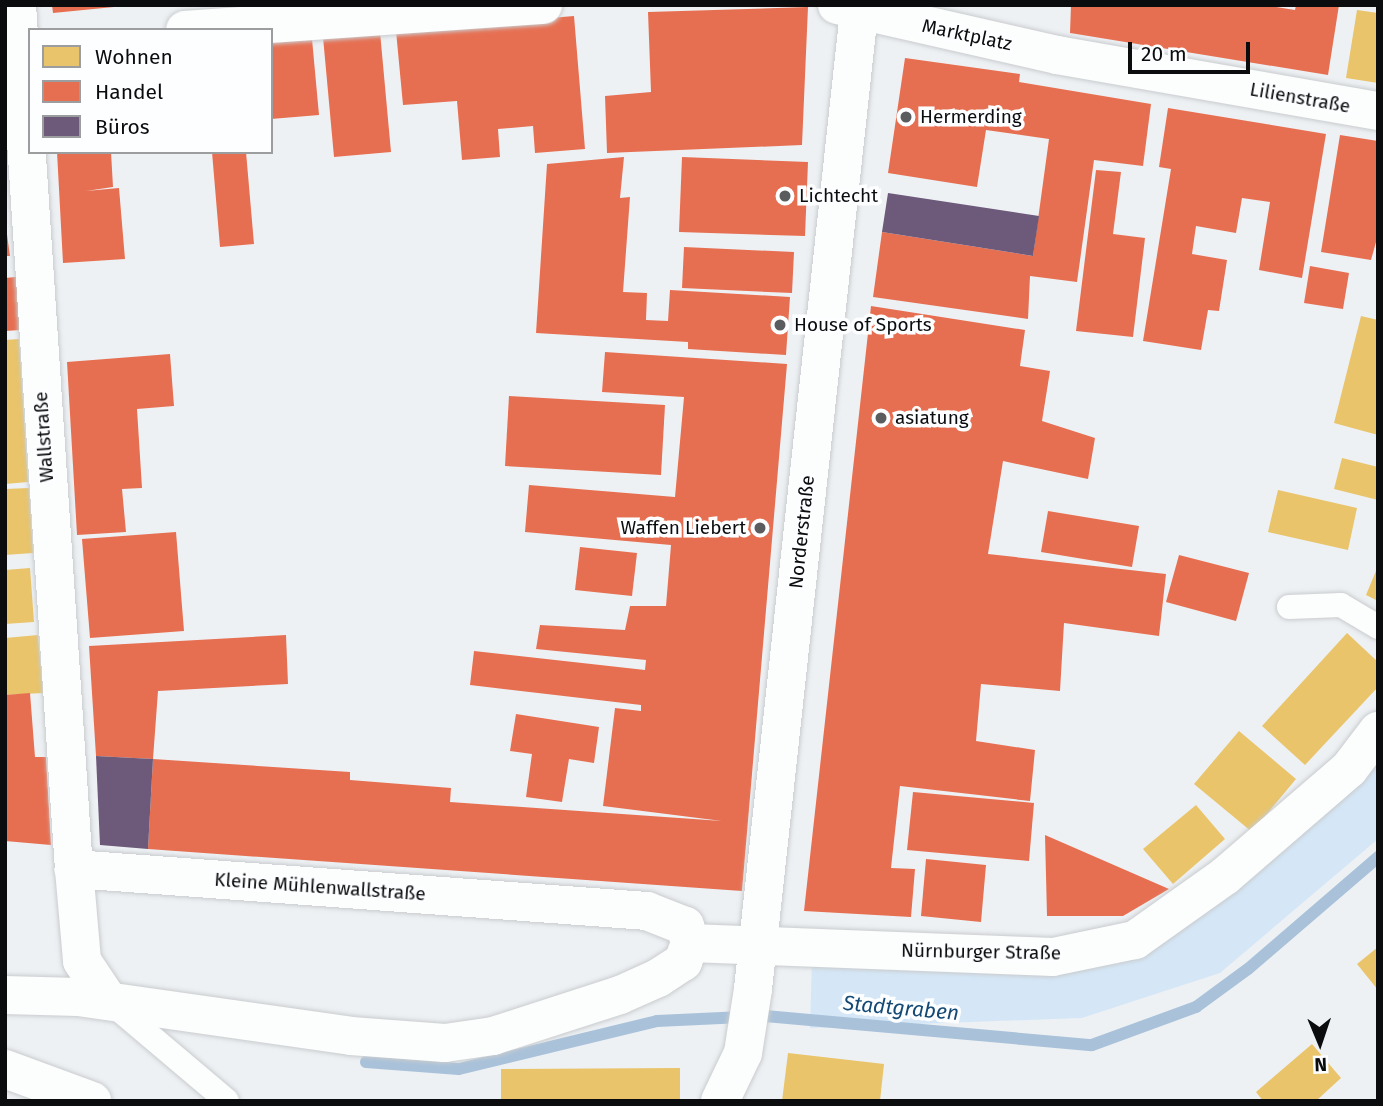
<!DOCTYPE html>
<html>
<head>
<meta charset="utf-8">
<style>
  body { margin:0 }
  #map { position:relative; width:1383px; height:1106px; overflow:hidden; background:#eef1f4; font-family:"Fira Sans",sans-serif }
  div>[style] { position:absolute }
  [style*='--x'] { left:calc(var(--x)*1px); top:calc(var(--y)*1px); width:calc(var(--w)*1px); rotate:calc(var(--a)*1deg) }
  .green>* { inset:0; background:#d5e7f7 }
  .homes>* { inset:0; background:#e9c46a }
  .shops>* { inset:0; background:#e76f51 }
  .offices>* { inset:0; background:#6d597a }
  .stream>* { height:12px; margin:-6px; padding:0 6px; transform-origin:6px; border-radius:6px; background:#a9c2da }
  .roads { filter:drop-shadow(0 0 2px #c9ccce) drop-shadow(0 0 2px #c9ccce) }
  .lane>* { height:24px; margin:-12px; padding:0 12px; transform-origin:12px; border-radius:12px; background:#fcfdfd }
  .street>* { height:38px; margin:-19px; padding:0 19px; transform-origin:19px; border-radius:19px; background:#fcfdfd }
  .primary>* { height:38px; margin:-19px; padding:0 19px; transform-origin:19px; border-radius:19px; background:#fcfdfd }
  .dots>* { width:19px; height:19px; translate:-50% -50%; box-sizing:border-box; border:4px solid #fdfeff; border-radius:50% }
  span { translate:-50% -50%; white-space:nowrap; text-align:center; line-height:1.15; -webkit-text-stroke:7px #fdfeff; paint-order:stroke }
  .street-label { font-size:19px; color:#0a0c0e }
  .poi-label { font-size:19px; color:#0a0c0e }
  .left { translate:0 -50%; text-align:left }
  .right { translate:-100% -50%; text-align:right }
  .water-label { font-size:21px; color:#144974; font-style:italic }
  .frame { position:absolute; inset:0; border:7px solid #0a0c0e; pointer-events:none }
  .legend { position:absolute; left:28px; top:28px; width:245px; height:126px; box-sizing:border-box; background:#fdfeff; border:2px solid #9c9d9f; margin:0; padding:9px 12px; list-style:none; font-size:21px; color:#0a0c0e }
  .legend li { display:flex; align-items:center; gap:14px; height:35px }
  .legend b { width:35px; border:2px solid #9c9d9f }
  .north { position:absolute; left:1285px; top:1008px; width:70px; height:70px; -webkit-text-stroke:5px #fdfeff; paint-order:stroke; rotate:178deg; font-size:19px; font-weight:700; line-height:28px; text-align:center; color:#0a0c0e }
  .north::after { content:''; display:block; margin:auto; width:24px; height:32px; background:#0a0c0e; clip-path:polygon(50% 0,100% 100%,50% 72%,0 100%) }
  .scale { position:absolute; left:1128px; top:42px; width:122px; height:32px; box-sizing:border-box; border:4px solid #0a0c0e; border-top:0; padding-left:9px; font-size:21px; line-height:24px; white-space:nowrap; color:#0a0c0e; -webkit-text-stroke:5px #fdfeff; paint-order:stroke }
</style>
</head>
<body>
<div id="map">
  <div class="green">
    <div style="clip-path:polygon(1378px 751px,1378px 839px,1220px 973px,1082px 1018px,810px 1028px,812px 957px,1074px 972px)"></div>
  </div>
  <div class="homes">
    <div style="clip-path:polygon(1357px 10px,1378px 13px,1378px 83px,1346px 78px)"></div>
    <div style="clip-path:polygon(1361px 316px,1378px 320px,1378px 435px,1334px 423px)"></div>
    <div style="clip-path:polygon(19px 339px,28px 482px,5px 484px,5px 340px)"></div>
    <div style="clip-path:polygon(1342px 458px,1378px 467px,1378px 500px,1334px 489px)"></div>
    <div style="clip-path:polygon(29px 488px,33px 553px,5px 555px,5px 489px)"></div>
    <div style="clip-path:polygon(1278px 490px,1357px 508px,1348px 550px,1268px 532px)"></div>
    <div style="clip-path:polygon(1378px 566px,1378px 601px,1366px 595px)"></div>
    <div style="clip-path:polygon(30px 568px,34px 622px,5px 624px,5px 570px)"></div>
    <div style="clip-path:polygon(1347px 633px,1378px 662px,1378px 687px,1305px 765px,1262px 726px)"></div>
    <div style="clip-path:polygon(38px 635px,43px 693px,5px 695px,5px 638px)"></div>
    <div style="clip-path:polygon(1239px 731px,1296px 779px,1252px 832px,1194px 784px)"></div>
    <div style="clip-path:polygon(1196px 805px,1225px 839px,1173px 884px,1143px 849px)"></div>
    <div style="clip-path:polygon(1378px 947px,1378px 990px,1357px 964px)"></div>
    <div style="clip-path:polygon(1312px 1044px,1341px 1078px,1316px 1101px,1263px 1101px,1256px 1092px)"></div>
    <div style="clip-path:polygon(788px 1053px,884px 1064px,880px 1101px,782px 1101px)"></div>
    <div style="clip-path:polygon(680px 1068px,680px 1101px,501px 1101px,501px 1069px)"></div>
  </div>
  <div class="shops">
    <div style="clip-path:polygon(52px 5px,114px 5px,114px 7px,53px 13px)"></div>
    <div style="clip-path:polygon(1071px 5px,1263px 5px,1295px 10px,1296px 5px,1339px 5px,1328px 75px,1070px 33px)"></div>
    <div style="clip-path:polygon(808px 7px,802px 145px,607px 153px,605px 96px,651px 92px,648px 12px)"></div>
    <div style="clip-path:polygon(574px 16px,585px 149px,535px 153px,533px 126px,498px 129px,500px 157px,462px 160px,457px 101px,403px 105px,396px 31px)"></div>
    <div style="clip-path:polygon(380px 32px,391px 152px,334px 157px,323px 37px)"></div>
    <div style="clip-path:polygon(312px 39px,319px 115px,271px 119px,271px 42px)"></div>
    <div style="clip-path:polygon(905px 58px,1020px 74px,1019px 82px,1151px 104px,1143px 166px,1094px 160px,1077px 282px,1030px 276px,1028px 319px,873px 297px,882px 232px,1033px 256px,1049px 139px,986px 130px,977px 187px,888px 173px)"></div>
    <div style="clip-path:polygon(1168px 108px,1326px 134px,1302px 278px,1259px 270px,1270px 202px,1242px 198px,1236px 233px,1196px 226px,1192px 254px,1227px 260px,1219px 311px,1208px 310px,1201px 350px,1143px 341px,1171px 169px,1159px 167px)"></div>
    <div style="clip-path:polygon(1340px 135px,1378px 141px,1378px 235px,1371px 260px,1321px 252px)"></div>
    <div style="clip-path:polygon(57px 152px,111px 152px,113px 187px,86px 191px,119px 188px,125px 259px,63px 263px)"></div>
    <div style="clip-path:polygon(212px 152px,246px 152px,254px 244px,220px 247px)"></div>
    <div style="clip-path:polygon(624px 157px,620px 198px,630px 197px,623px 292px,647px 293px,646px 320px,668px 321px,670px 290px,790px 297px,786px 355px,688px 349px,688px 342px,536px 333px,547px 164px)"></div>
    <div style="clip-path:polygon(682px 157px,808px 162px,805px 236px,679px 232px)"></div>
    <div style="clip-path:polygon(1096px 170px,1121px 172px,1113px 234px,1145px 238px,1133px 337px,1076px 331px)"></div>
    <div style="clip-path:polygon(5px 220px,10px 256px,5px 256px)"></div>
    <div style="clip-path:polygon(684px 247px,794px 252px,792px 293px,682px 288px)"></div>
    <div style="clip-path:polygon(1310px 266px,1349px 273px,1343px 309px,1304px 303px)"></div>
    <div style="clip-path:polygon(16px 277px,20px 330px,5px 331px,5px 278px)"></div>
    <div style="clip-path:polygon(871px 306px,1025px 330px,1020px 366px,1050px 371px,1042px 421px,1095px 438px,1088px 479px,1003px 461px,988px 554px,1166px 574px,1159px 636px,1064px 623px,1060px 691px,981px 684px,976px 741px,1035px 750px,1030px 801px,900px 786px,891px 868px,915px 869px,911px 917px,804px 911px)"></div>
    <div style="clip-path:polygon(605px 352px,787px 364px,742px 891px,148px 849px,153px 759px,350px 772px,350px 780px,451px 788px,450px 802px,722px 821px,603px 806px,615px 708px,641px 711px,641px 705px,470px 685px,474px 651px,645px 670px,646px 660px,536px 649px,540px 625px,625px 630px,630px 606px,666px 606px,671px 545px,525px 532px,529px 485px,675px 497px,684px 397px,602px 392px)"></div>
    <div style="clip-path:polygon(170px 354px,174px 406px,137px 409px,142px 488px,122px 489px,126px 532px,77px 535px,67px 362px)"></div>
    <div style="clip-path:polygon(509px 396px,665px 405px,661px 475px,505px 466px)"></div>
    <div style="clip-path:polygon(1048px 511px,1139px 526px,1132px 567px,1041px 552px)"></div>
    <div style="clip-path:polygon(176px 532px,184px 631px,90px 638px,82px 539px)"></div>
    <div style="clip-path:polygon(580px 547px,637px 553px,632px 596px,575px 590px)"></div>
    <div style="clip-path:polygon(1179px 555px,1249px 573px,1236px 621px,1166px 602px)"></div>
    <div style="clip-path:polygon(286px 635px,288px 684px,158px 691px,153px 759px,96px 756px,89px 646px)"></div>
    <div style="clip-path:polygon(30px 693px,35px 757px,46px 757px,51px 845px,5px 841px,5px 695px)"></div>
    <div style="clip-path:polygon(516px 714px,599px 727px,594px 763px,569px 759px,562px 802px,526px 797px,532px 754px,510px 751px)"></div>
    <div style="clip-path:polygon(913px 792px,1034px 803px,1029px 861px,907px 850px)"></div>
    <div style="clip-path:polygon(1045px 835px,1169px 889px,1123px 916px,1047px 916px)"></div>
    <div style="clip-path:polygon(926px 859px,986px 865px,981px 922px,921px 916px)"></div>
  </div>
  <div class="offices">
    <div style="clip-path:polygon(888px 193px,1039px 216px,1033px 256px,882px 232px)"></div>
    <div style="clip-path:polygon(96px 756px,153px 759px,148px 849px,100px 845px)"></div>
  </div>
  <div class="stream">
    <div style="--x:366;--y:1062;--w:93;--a:4.3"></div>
    <div style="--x:459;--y:1069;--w:204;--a:-13.6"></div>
    <div style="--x:657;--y:1021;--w:108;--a:-2.7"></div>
    <div style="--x:765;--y:1016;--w:328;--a:5.1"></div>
    <div style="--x:1092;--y:1045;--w:111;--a:-20.1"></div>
    <div style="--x:1196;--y:1007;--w:64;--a:-36.2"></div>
    <div style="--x:1248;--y:969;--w:172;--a:-40.7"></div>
  </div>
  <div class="roads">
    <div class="lane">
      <div style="--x:1289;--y:607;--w:52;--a:-2.2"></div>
      <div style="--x:1341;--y:605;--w:43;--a:30.7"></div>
      <div style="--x:110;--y:1002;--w:153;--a:40.2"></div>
    </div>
    <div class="street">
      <div style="--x:17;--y:5;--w:866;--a:86.23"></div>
      <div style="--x:837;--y:5;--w:226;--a:12.8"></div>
      <div style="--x:1057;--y:55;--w:326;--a:9.9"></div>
      <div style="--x:185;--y:30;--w:359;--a:-4"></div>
      <div style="--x:690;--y:943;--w:363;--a:2.2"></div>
      <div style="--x:1053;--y:957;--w:84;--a:-11.7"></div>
      <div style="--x:1135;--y:940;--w:110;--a:-35.4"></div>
      <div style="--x:1225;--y:876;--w:164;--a:-40.8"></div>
      <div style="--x:1349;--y:769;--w:48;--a:-52.7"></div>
      <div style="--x:5;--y:995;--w:73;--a:1.6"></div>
      <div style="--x:78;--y:997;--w:276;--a:8.1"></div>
      <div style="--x:351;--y:1036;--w:94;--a:4.3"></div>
      <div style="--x:445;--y:1043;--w:49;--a:-8.3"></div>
      <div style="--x:493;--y:1036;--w:133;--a:-17.9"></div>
      <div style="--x:620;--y:995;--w:42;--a:-24.1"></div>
      <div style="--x:658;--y:978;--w:30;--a:-33"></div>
      <div style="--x:683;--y:962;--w:20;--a:-70"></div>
      <div style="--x:690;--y:943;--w:18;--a:-106"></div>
      <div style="--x:685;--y:926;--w:41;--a:-158.5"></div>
      <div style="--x:647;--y:911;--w:575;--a:-175.81"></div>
      <div style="--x:74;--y:869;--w:92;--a:85"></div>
      <div style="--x:82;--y:961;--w:47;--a:56.3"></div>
      <div style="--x:720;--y:1101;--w:53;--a:-64.4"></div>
      <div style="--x:743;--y:1053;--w:65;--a:-81.1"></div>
      <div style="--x:753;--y:989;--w:984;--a:-83.81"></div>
    </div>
    <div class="primary">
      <div style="--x:5;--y:1069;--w:93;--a:20.2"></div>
    </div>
  </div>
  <div class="dots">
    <div style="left:906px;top:117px;background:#5a5c5e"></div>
    <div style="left:785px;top:196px;background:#5a5c5e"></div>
    <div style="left:780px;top:325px;background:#5a5c5e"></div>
    <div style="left:881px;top:418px;background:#5a5c5e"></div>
    <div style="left:760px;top:528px;background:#5a5c5e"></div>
  </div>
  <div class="street-label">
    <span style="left:967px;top:35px;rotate:12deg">Marktplatz</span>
    <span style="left:1300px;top:98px;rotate:10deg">Lilienstraße</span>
    <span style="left:44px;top:437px;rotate:-94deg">Wallstraße</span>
    <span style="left:802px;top:532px;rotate:-84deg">Norderstraße</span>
    <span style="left:320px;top:887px;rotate:4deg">Kleine Mühlenwallstraße</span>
    <span style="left:981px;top:952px;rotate:1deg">Nürnburger Straße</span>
  </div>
  <div class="poi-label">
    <span class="left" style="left:920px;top:117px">Hermerding</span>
    <span class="left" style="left:799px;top:196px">Lichtecht</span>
    <span class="left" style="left:794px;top:325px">House of Sports</span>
    <span class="left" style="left:895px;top:418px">asiatung</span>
    <span class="right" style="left:746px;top:528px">Waffen Liebert</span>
  </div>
  <div class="water-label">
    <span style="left:901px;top:1008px;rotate:5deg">Stadtgraben</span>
  </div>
  <div class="frame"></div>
  <ul class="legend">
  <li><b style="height:19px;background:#e9c46a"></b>Wohnen</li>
  <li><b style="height:19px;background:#e76f51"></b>Handel</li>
  <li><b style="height:19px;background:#6d597a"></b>Büros</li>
  </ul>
  <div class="north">N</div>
  <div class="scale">20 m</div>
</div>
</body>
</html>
